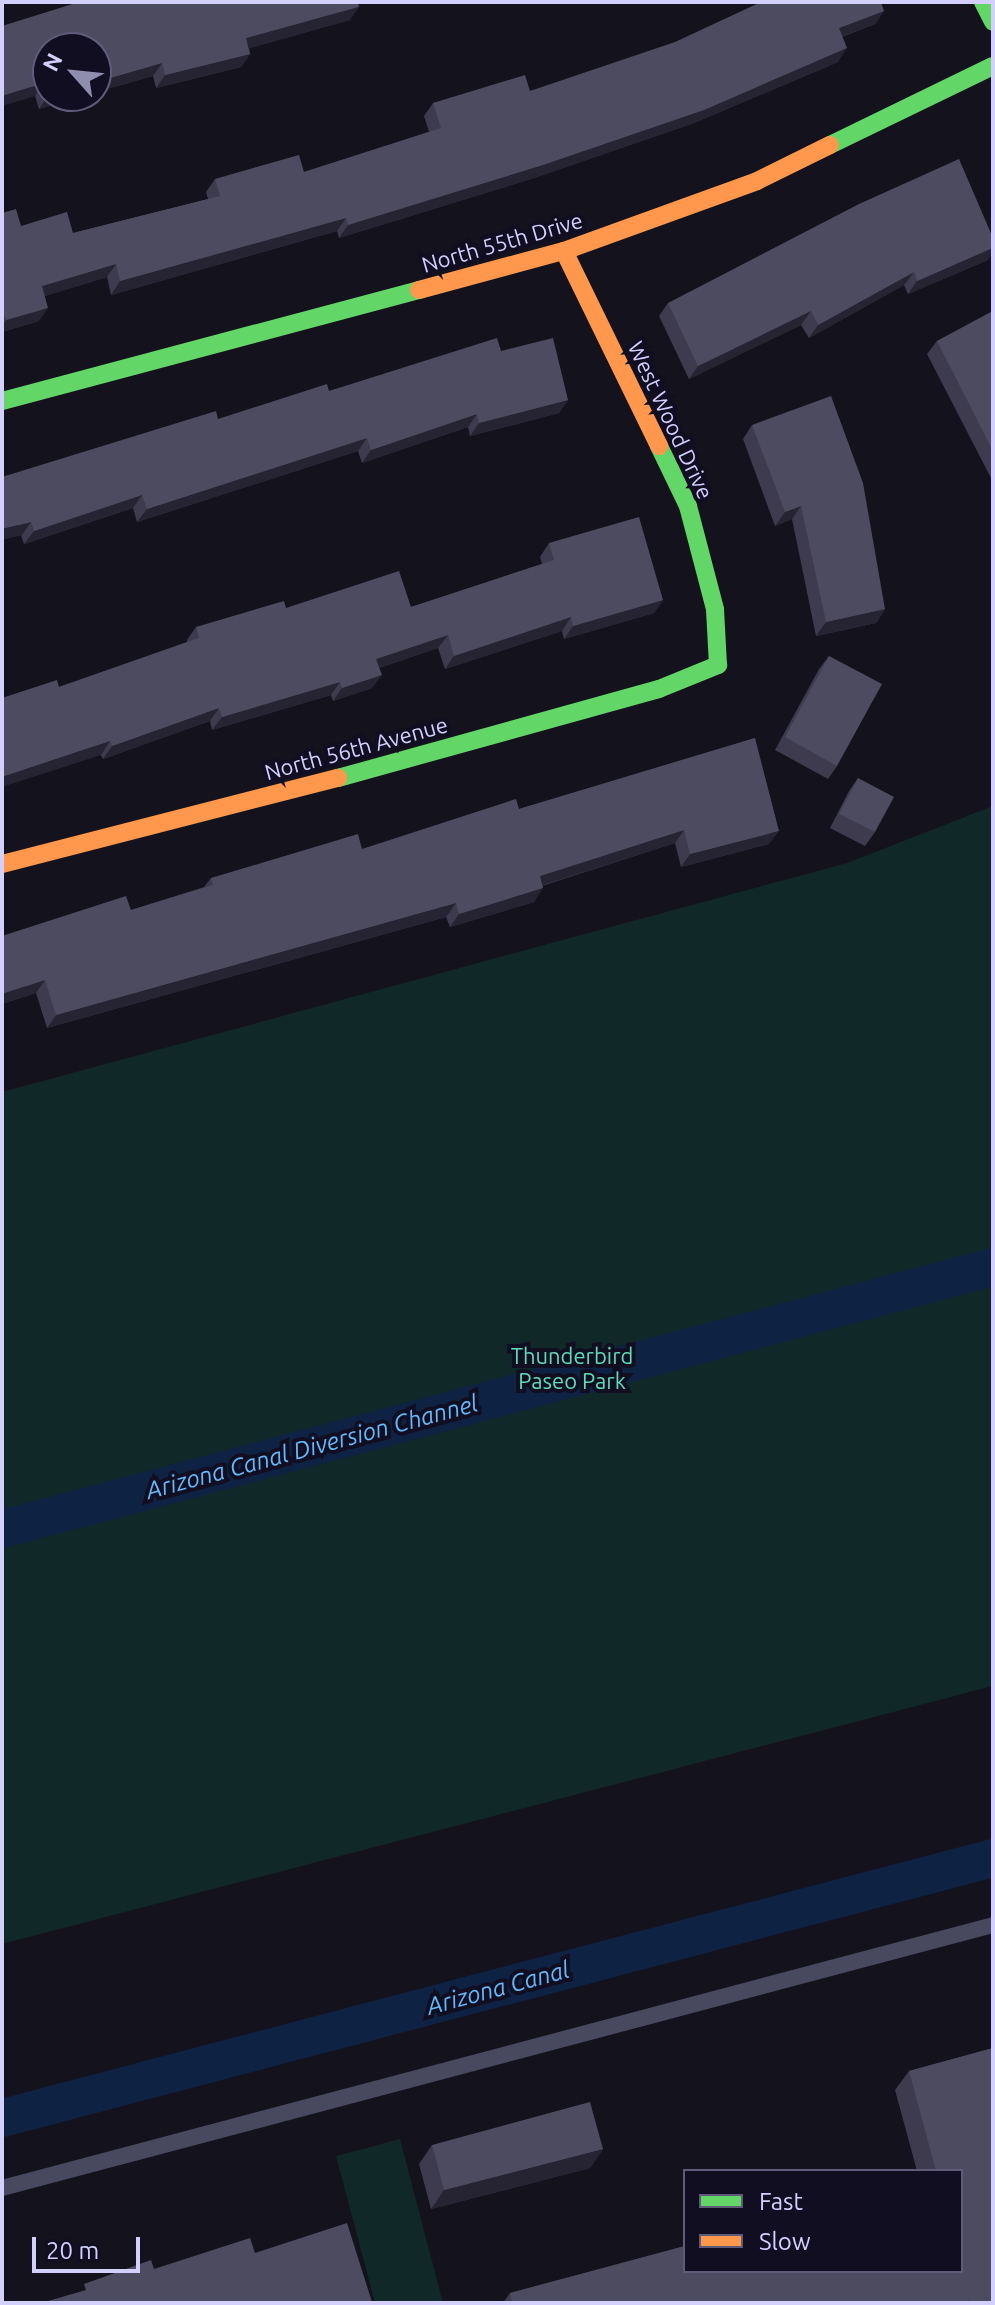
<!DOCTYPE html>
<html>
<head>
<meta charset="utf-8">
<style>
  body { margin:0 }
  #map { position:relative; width:995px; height:2305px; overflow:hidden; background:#14121d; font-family:Ubuntu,sans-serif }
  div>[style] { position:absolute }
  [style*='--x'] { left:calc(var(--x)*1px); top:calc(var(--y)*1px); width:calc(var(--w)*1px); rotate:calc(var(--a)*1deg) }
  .green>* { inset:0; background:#112828 }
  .canal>* { height:38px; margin:-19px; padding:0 19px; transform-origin:19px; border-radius:19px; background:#0e2343 }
  .lane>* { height:16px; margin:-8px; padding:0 8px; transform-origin:8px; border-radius:8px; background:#48485e }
  .fast>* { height:18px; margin:-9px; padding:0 9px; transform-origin:9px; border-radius:9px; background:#63d668 }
  .slow>* { height:18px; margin:-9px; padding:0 9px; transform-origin:9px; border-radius:9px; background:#ff974d }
  .wall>* { inset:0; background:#3d3b4d }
  .shaded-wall>* { inset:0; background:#262432 }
  .building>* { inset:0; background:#4d4b60 }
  span { translate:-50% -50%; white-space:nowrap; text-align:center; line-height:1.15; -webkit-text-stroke:8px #110e22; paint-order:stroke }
  .street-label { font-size:22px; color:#d3d0fe }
  .park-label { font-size:22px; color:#5dddb8 }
  .water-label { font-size:24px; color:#60bafc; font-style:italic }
  .frame { position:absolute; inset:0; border:4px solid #d3d0fe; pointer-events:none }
  .legend { position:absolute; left:683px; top:2169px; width:280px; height:104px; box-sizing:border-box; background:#110e22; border:2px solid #5f5c7a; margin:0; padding:10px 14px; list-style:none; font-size:24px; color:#d3d0fe }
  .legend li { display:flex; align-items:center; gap:16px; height:40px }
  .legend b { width:40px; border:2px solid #5f5c7a }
  .north { position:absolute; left:32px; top:32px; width:80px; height:80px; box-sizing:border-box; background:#110e22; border:2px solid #5f5c7a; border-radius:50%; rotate:297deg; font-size:22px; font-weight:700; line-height:32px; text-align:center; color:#d3d0fe }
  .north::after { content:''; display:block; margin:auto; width:28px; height:36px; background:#908eaf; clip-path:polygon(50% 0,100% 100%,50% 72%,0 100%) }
  .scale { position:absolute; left:32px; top:2237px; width:108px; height:36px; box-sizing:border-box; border:4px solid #d3d0fe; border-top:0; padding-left:10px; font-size:24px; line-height:28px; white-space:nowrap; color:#d3d0fe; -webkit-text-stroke:6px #110e22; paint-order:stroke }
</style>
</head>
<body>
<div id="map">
  <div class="green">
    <div style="clip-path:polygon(993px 806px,993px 1686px,2px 1944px,2px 1092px,847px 863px)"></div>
    <div style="clip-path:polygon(400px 2139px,443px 2303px,375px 2303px,336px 2156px)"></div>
  </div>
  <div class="canal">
    <div style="--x:2;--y:1529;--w:1025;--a:-14.81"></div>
    <div style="--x:2;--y:2118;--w:1025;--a:-14.7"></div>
  </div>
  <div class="lane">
    <div style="--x:2;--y:2188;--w:1025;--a:-14.86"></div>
  </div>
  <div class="fast">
    <div style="--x:983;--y:2;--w:22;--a:63"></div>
    <div style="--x:830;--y:145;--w:181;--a:-25.9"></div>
    <div style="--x:2;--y:401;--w:432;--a:-14.9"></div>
    <div style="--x:338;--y:778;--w:333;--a:-15.5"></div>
    <div style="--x:659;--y:689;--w:64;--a:-22.1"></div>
    <div style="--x:718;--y:665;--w:56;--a:-93.1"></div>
    <div style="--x:715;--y:609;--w:106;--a:-104.7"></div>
    <div style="--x:688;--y:506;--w:67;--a:-115.8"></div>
  </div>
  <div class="slow">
    <div style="--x:564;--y:251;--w:217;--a:64"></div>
    <div style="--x:419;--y:290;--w:150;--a:-15.1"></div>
    <div style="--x:564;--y:251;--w:205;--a:-19.9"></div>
    <div style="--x:757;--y:181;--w:81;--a:-26.3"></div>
    <div style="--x:2;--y:864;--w:347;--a:-14.4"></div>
  </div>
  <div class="wall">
    <div style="clip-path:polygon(884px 11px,875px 24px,842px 37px,838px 62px,694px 123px,534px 178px,339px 238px,337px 231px,111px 295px,107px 277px,45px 296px,39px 321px,2px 332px,2px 213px,21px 226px,73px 233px,208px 199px,206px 192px,215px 179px,304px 172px,429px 132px,424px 116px,433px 103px,530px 91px)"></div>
    <div style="clip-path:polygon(350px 20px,249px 48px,250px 54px,241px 67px,156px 88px,153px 76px,96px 92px,96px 48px,48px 96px,84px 96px,39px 109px,35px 96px,2px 26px)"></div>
    <div style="clip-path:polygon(988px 260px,908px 294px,904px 285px,809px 338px,801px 325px,689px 379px,659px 316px,668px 303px)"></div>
    <div style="clip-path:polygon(993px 311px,993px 482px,927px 354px,937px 341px)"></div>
    <div style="clip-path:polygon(501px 351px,568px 400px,559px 413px,470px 436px,468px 427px,362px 463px,358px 451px,137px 522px,133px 508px,24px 544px,2px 477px,329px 391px)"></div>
    <div style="clip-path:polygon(752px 425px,885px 609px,876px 623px,816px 636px,792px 519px,775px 526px,743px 439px)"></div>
    <div style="clip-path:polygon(549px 543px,663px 600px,654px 613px,564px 639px,562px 631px,445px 669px,438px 648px,379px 668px,372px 688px,333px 701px,331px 695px,212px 730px,210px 721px,103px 759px,59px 687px,187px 642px,187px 640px,196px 627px,286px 608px,411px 607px,542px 564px,540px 557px)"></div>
    <div style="clip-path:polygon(829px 656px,837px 766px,828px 779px,775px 750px,819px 669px)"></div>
    <div style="clip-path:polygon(755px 738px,769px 844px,681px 867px,675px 843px,542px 886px,534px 902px,450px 927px,446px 917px,47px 1028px,36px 993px,2px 1004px,131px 910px,204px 887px,211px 878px,362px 849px,519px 809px)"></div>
    <div style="clip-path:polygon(858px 778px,875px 832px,865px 846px,830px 828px,849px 791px)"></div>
    <div style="clip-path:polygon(993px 2048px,993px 2303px,503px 2303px,510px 2293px,685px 2246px,685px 2271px,961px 2271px,961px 2171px,917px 2171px,895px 2090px,909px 2071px)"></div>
    <div style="clip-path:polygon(432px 2145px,603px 2149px,590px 2168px,431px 2209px,419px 2164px)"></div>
  </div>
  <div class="shaded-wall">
    <div style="clip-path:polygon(359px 7px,350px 20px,237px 52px,246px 38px)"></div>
    <div style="clip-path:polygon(884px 11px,875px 24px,830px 41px,839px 28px)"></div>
    <div style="clip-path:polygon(847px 48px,838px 62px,694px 123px,534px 178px,339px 238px,348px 225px)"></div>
    <div style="clip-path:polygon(250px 54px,241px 67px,156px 88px,165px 75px)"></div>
    <div style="clip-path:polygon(162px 63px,153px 76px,96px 92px,96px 82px)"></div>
    <div style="clip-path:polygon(44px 83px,35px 96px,2px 106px,2px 96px)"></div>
    <div style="clip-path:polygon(48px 96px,84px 96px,39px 109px)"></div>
    <div style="clip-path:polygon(346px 218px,337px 231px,111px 295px,120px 281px)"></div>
    <div style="clip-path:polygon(993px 248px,993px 252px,988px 260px,908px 294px,917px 281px)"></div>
    <div style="clip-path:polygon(116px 264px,107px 277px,32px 300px,42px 286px)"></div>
    <div style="clip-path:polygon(914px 272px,904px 285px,809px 338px,818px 325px)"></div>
    <div style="clip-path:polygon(48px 308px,39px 321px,2px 332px,2px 326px,6px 320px)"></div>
    <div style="clip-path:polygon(811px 311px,801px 325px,689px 379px,698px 366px)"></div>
    <div style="clip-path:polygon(568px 400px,559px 413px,470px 436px,479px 423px)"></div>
    <div style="clip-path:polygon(477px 414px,468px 427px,362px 463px,371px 450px)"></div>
    <div style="clip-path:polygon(367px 438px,358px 451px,137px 522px,147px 509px)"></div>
    <div style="clip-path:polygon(142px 495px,133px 508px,24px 544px,34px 531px)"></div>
    <div style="clip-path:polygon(801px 506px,792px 519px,775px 526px,785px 512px)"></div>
    <div style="clip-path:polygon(31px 522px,22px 535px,2px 540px,2px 529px)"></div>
    <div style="clip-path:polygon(663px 600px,654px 613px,564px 639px,573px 626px)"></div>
    <div style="clip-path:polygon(885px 609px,876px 623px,816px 636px,826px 622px)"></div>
    <div style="clip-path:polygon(571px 617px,562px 631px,445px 669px,454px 656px)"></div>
    <div style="clip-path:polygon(448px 635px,438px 648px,367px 672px,376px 659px)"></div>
    <div style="clip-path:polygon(382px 675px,372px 688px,333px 701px,342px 688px)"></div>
    <div style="clip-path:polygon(340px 682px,331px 695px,212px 730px,222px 717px)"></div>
    <div style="clip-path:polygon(219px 708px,210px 721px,103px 759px,112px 746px)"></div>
    <div style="clip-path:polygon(110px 741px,101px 755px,2px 787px,2px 777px)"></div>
    <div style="clip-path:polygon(684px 830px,675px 843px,530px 889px,540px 876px)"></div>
    <div style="clip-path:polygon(779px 831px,769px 844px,681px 867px,690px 854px)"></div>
    <div style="clip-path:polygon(543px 888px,534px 902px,450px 927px,459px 914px)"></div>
    <div style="clip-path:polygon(456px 903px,446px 917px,47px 1028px,56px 1015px)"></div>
    <div style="clip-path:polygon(45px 980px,36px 993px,2px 1004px,2px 994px)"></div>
    <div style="clip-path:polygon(603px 2149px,590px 2168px,431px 2209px,444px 2190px)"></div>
  </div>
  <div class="building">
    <div style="clip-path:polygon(79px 2px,358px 2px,359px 7px,246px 38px,250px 54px,165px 75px,162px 63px,96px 82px,96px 48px,48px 48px,48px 96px,44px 83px,2px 96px,2px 26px)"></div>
    <div style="clip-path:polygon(761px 2px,881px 2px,884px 11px,839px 28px,847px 48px,704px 110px,543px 165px,348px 225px,346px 218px,120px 281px,116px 264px,42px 286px,48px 308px,6px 320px,2px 310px,2px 213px,16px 209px,21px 226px,67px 212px,73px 233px,220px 196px,215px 179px,299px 155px,304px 172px,441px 128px,433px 103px,525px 75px,530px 91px,675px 42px)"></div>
    <div style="clip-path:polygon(959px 159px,993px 238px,993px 248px,917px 281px,914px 272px,818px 325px,811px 311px,698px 366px,668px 303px,859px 204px)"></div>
    <div style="clip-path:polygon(993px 311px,993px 451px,937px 341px)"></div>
    <div style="clip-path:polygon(497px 338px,501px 351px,553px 338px,568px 400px,479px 423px,477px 414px,371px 450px,367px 438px,147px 509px,142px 495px,34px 531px,31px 522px,2px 529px,2px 477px,216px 411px,218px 419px,327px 384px,329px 391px)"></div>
    <div style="clip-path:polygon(831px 396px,863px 483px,885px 609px,826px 622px,801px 506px,785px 512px,752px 425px)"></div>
    <div style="clip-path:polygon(639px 517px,663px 600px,573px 626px,571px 617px,454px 656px,448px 635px,376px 659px,382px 675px,342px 688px,340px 682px,222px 717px,219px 708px,112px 746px,110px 741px,2px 777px,2px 698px,57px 680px,59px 687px,199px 638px,196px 627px,284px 601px,286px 608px,399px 571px,411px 607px,554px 560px,549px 543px)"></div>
    <div style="clip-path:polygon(829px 656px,882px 684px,837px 766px,785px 737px)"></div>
    <div style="clip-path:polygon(755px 738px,779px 831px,690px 854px,684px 830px,540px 876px,543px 888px,459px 914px,456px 903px,56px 1015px,45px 980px,2px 994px,2px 936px,126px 896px,131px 910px,213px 885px,211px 878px,358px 834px,362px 849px,516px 799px,519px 809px)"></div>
    <div style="clip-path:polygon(858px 778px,894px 797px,875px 832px,839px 814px)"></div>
    <div style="clip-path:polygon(993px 2048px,993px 2303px,971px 2303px,970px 2300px,961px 2303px,512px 2303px,510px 2293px,685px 2246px,685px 2271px,961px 2271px,961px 2171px,936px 2171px,909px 2071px)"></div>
    <div style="clip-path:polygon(590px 2102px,603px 2149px,444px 2190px,432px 2145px)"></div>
    <div style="clip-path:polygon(347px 2223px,372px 2302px,368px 2303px,41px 2303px,86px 2290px,84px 2284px,151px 2260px,154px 2269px,250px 2238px,255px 2253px)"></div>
  </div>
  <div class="street-label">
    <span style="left:502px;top:242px;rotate:-16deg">North 55th Drive</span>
    <span style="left:671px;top:420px;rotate:65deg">West Wood Drive</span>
    <span style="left:356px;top:748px;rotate:-15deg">North 56th Avenue</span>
  </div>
  <div class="park-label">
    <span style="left:572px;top:1368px">Thunderbird<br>Paseo Park</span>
  </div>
  <div class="water-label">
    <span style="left:312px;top:1447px;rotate:-15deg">Arizona Canal Diversion Channel</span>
    <span style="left:498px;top:1988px;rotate:-15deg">Arizona Canal</span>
  </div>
  <div class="frame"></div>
  <ul class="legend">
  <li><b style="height:10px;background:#63d668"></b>Fast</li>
  <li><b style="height:10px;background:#ff974d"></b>Slow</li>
  </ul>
  <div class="north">N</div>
  <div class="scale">20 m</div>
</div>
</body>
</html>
